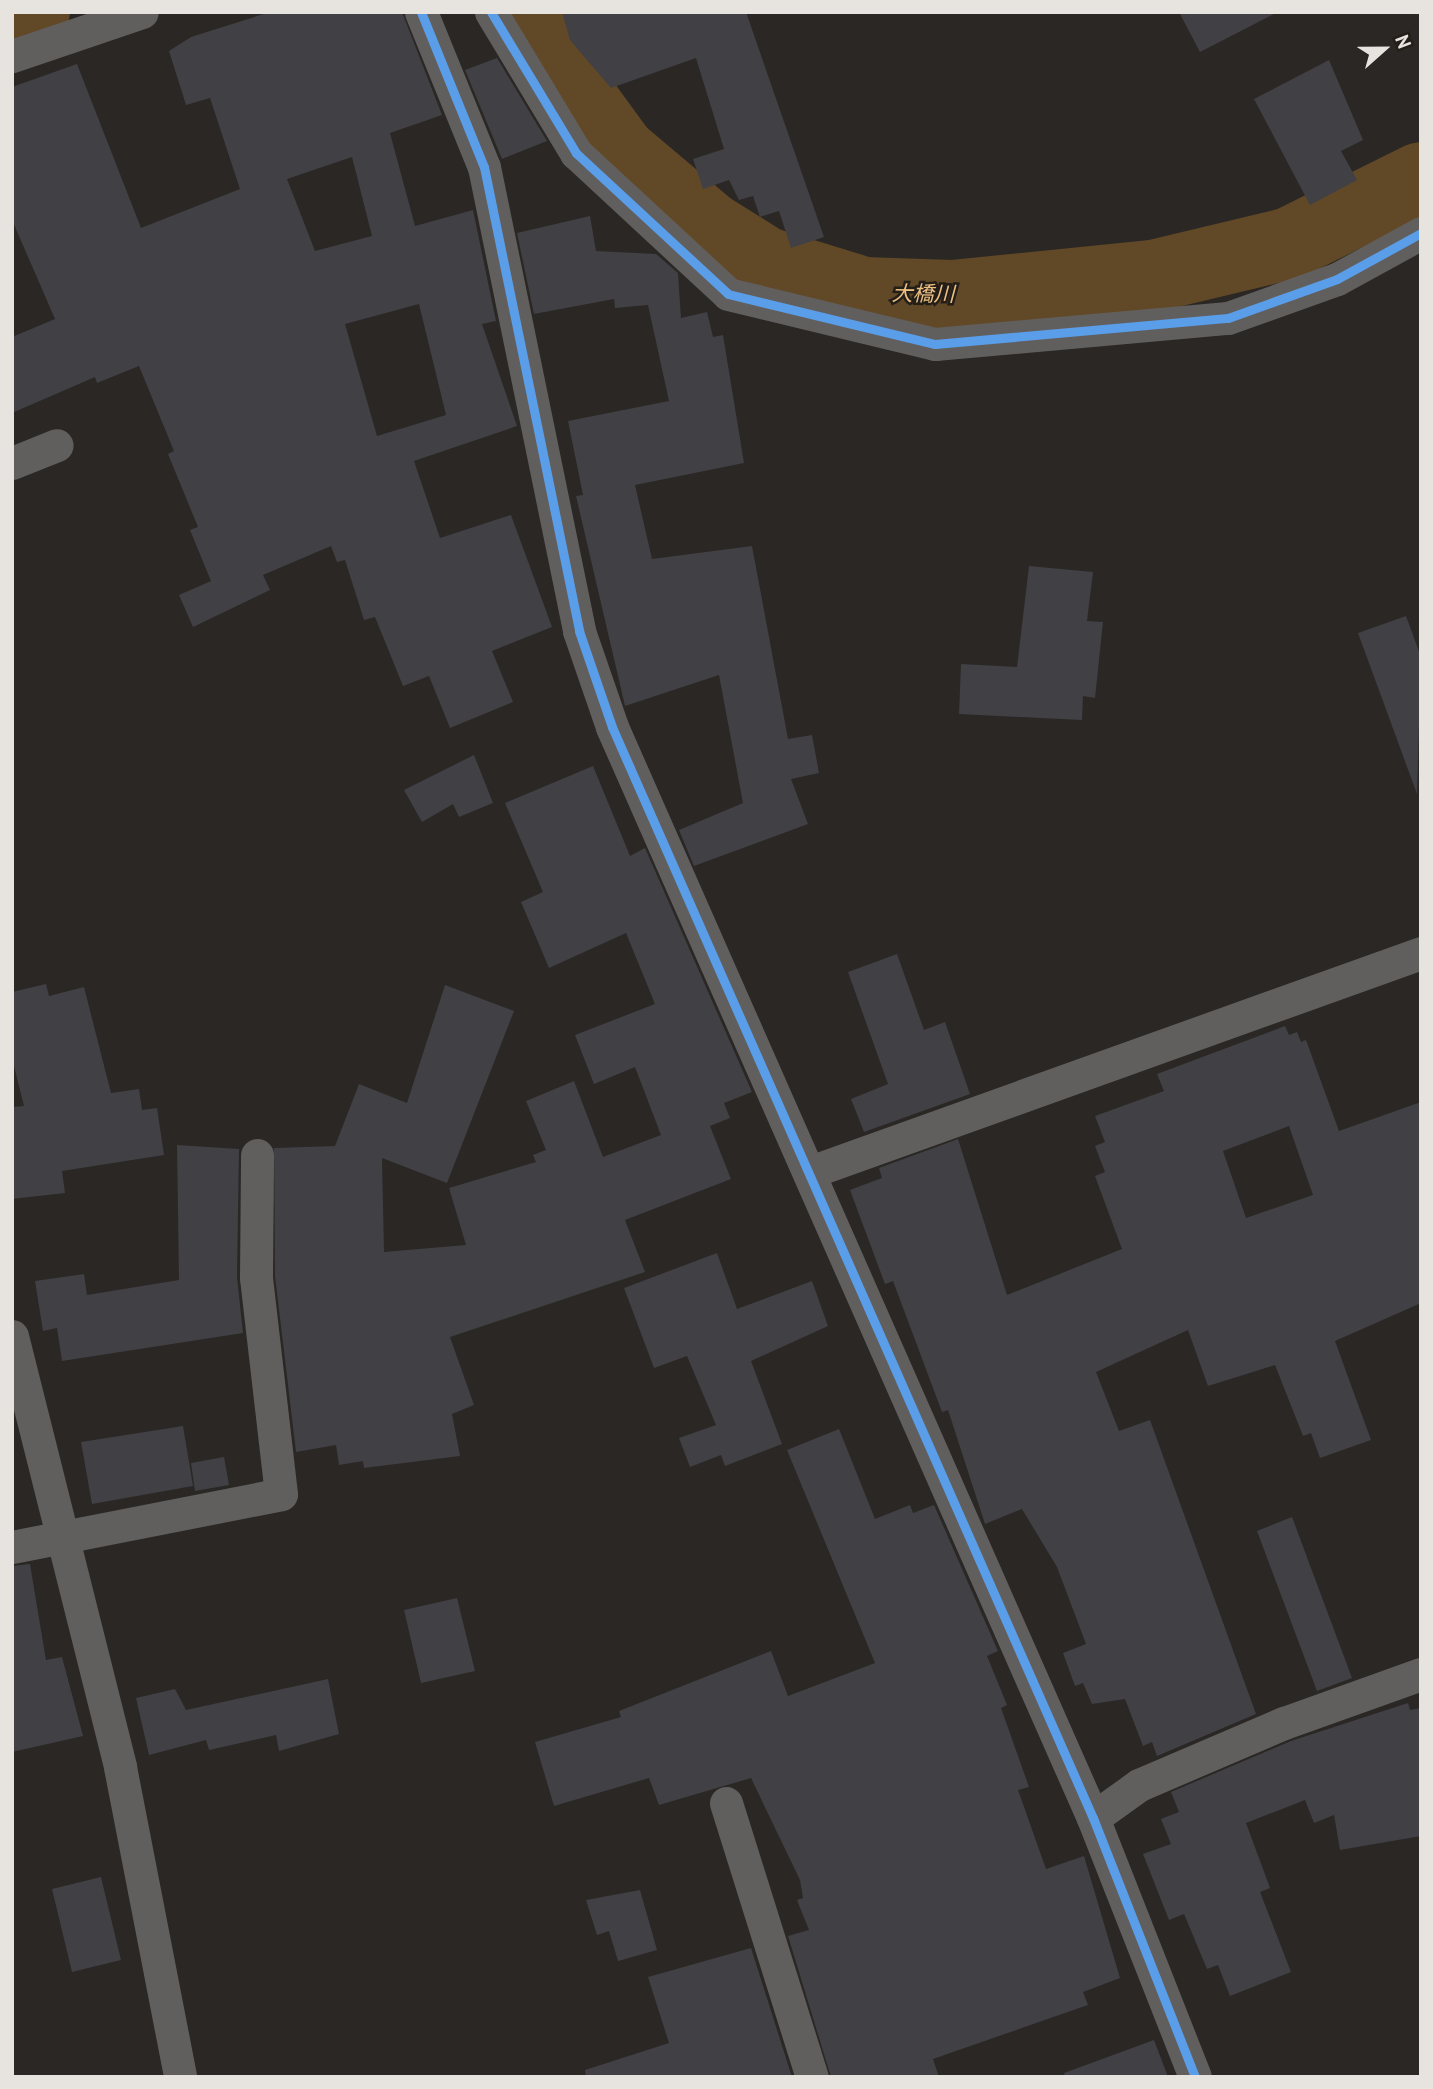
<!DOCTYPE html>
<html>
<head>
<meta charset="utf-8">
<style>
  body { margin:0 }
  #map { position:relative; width:1433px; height:2089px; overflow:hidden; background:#2a2724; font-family:"PT Sans","Noto Sans JP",sans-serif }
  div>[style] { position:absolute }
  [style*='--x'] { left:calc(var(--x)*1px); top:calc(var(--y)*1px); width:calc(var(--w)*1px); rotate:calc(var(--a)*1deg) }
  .river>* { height:72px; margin:-36px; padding:0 36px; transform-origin:36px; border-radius:36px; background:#614827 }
  .building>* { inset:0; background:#404045 }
  .street>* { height:33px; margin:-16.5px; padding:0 16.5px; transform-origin:16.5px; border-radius:16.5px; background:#615f5e }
  .cycleway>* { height:9px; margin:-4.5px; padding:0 4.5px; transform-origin:4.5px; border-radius:4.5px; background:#5a9eea }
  span { translate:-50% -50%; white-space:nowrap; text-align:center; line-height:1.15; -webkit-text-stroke:5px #231e18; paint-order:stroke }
  .water-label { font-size:21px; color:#ecbe82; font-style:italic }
  .frame { position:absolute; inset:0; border:14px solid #e7e3df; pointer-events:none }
  .north { position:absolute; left:1349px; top:14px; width:70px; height:70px; -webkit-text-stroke:5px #231e18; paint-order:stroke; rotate:69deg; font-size:19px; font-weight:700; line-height:28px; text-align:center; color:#e7e3df }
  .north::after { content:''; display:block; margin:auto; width:24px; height:32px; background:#e7e3df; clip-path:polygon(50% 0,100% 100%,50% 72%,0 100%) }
</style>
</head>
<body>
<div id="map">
  <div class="river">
    <div style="--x:518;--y:12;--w:173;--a:53.9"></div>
    <div style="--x:620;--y:152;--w:118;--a:40.2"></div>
    <div style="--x:710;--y:228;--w:66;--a:32"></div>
    <div style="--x:766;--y:263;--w:102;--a:17"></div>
    <div style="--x:864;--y:293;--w:88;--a:2"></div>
    <div style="--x:952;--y:296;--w:202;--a:-5.7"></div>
    <div style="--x:1153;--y:276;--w:141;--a:-13.5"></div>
    <div style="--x:1290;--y:243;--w:146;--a:-26.4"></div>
    <div style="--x:12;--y:19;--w:23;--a:-18"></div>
  </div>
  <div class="building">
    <div style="clip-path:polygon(evenodd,270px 12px,402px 12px,442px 115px,390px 133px,415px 226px,473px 210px,496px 321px,482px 324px,517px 426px,414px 461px,440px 538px,511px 515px,552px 627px,492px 651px,513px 702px,450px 728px,429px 676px,403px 686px,375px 617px,364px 620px,345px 560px,337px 562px,331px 546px,263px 575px,270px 590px,193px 627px,179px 595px,211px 581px,190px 530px,198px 527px,168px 454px,174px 451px,139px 366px,97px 383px,95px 377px,12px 413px,12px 337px,55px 319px,12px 220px,12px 87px,77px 64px,141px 228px,240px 189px,210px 98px,186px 105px,169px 51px,191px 37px,270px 12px,352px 157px,372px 236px,315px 251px,287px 179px,352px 157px,270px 12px,419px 304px,446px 415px,377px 436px,345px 324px,419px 304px)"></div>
    <div style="clip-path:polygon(562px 12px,746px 12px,824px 237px,791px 248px,779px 211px,760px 217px,753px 196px,739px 200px,729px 180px,703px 189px,693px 159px,724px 149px,696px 58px,611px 88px,570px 40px)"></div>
    <div style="clip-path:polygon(1179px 12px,1278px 12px,1200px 52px)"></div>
    <div style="clip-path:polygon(497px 58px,547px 141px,502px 159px,465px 70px)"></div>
    <div style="clip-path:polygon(1329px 60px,1363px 140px,1341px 151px,1357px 180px,1310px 205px,1254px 99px)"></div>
    <div style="clip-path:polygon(590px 216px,596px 251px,656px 254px,678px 273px,681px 318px,707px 312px,713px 337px,723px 335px,744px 463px,635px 485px,652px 559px,752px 546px,788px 739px,812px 735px,819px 773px,791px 779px,808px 824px,694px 866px,679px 830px,743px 803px,719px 675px,625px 706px,576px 496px,583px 495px,568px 421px,669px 401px,648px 305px,615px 308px,614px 299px,534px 314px,517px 233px)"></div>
    <div style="clip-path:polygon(1029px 566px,1093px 572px,1087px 621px,1103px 622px,1095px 698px,1083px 696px,1082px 720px,959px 714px,961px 664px,1017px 667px)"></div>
    <div style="clip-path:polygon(1406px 616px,1421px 657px,1417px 794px,1358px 633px)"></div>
    <div style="clip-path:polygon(474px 755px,493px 803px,459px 817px,453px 804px,422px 822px,404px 790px)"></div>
    <div style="clip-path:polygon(593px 766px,630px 856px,645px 848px,752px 1092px,724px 1103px,730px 1118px,710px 1126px,731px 1179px,625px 1220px,645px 1272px,450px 1337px,474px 1405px,452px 1414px,460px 1456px,364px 1468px,363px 1461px,339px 1465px,336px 1445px,296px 1452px,275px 1276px,274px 1148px,335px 1146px,359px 1084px,407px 1103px,445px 985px,514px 1011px,447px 1183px,382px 1158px,384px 1252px,466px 1245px,449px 1188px,536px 1162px,533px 1155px,546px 1150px,526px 1101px,574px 1081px,603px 1157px,661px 1135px,635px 1067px,594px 1084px,575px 1035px,655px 1004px,626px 933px,549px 968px,521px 902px,543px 892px,505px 803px)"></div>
    <div style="clip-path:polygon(897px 954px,924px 1030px,945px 1022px,970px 1094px,864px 1132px,851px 1099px,888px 1084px,848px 972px)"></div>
    <div style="clip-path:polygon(46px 984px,49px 996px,84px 987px,111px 1093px,139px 1089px,142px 1110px,157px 1108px,164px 1155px,62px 1171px,65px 1193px,12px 1199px,12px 1107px,24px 1106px,12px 1058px,12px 992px)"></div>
    <div style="clip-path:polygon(evenodd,1285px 1026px,1289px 1035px,1297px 1032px,1301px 1042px,1306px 1040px,1339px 1131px,1421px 1102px,1421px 1303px,1335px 1341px,1371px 1440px,1320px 1458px,1311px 1433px,1303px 1436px,1275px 1365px,1208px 1386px,1188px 1330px,1096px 1372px,1119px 1431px,1150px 1420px,1256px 1714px,1157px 1756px,1152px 1742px,1143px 1746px,1125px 1699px,1092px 1704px,1083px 1683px,1075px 1686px,1063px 1653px,1086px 1644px,1057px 1567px,1022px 1509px,985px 1524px,948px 1410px,942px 1412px,893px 1281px,885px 1284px,850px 1190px,882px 1178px,879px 1168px,958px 1139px,1007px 1295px,1122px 1249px,1095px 1176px,1105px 1172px,1095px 1146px,1105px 1142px,1095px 1116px,1164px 1091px,1157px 1074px,1285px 1026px,1289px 1126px,1313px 1195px,1246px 1218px,1223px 1151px,1289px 1126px)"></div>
    <div style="clip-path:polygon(177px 1145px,239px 1149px,237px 1277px,243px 1333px,62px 1361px,57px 1328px,43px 1331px,35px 1281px,84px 1274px,87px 1295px,179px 1280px)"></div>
    <div style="clip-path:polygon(717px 1253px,737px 1309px,812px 1281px,828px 1326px,751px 1361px,782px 1444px,725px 1466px,721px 1455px,690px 1467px,679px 1438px,716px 1425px,687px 1356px,654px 1368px,624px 1288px)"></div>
    <div style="clip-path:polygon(183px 1426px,193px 1486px,92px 1504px,81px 1442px)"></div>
    <div style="clip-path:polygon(839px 1429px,875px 1519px,910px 1505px,913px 1513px,934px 1505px,998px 1651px,987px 1656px,1007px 1705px,1001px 1708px,1029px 1787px,1018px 1790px,1046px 1869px,1084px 1856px,1120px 1978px,1083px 1992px,1088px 2005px,933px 2059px,939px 2077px,831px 2077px,788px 1936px,809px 1930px,797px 1900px,803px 1898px,800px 1880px,751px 1778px,659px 1805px,649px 1778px,554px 1806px,535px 1742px,621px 1717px,619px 1711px,771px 1651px,788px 1696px,875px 1663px,787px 1450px)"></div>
    <div style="clip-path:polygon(224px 1457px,229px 1485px,195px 1491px,191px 1463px)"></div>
    <div style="clip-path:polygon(1292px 1517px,1352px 1678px,1317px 1691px,1257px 1531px)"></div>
    <div style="clip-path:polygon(30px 1564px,46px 1660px,62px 1657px,83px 1736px,12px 1752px,12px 1566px)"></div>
    <div style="clip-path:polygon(457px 1598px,475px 1671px,421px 1683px,404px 1610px)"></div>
    <div style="clip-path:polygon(328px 1679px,339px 1734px,279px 1751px,276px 1735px,209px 1750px,206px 1740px,149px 1755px,136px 1698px,175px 1689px,186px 1710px)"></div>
    <div style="clip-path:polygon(1408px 1703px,1410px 1710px,1421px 1708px,1421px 1836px,1340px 1850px,1334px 1815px,1314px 1823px,1305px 1800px,1246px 1823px,1270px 1888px,1260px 1892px,1291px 1972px,1230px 1996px,1218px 1965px,1207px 1969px,1184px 1914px,1169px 1920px,1143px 1854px,1171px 1844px,1161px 1819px,1179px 1812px,1171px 1792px,1291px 1741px)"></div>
    <div style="clip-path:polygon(101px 1877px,121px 1960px,72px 1972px,52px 1889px)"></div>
    <div style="clip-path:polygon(640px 1890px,657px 1950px,618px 1961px,609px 1931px,597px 1935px,586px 1900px)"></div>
    <div style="clip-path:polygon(751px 1948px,792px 2077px,586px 2077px,585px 2070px,669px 2043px,648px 1977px)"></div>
    <div style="clip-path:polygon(1154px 2040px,1168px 2077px,1065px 2077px,1064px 2073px)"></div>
  </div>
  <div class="street">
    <div style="--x:421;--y:12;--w:167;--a:67.9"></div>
    <div style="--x:484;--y:167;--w:474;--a:78.4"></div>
    <div style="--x:579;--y:631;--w:102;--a:71"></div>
    <div style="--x:612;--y:727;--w:1192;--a:66.21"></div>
    <div style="--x:1093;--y:1818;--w:278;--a:68.5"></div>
    <div style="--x:491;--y:12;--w:165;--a:58.9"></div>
    <div style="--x:576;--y:153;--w:207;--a:42.8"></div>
    <div style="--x:728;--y:294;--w:213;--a:13.6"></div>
    <div style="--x:935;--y:344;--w:294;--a:-5.1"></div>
    <div style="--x:1228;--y:318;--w:116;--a:-19.7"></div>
    <div style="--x:1337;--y:279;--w:96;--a:-28.7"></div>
    <div style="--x:12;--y:56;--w:137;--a:-18.7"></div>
    <div style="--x:12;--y:463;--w:48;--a:-21.8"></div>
    <div style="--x:813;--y:1171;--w:646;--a:-19.73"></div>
    <div style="--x:12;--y:1336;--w:444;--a:75.9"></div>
    <div style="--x:120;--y:1767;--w:316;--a:79"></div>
    <div style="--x:12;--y:1547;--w:274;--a:-11.1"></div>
    <div style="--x:281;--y:1494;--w:218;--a:-96.6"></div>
    <div style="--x:256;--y:1277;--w:122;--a:-89.5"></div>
    <div style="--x:726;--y:1803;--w:287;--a:72.6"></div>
    <div style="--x:1093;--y:1818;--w:57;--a:-35.7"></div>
    <div style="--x:1139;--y:1785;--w:158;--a:-23.2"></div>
    <div style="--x:1284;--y:1723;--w:145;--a:-19.7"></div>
  </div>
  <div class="cycleway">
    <div style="--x:421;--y:12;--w:167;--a:67.9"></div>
    <div style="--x:484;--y:167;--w:474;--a:78.4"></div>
    <div style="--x:579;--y:631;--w:102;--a:71"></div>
    <div style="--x:612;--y:727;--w:1192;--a:66.21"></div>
    <div style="--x:1093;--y:1818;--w:278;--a:68.5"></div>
    <div style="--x:491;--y:12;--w:165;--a:58.9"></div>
    <div style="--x:576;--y:153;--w:207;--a:42.8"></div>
    <div style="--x:728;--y:294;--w:213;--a:13.6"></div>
    <div style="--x:935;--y:344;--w:294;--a:-5.1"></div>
    <div style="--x:1228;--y:318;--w:116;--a:-19.7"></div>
    <div style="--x:1337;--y:279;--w:96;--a:-28.7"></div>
  </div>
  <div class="water-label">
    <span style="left:923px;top:294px;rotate:1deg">大橋川</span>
  </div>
  <div class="frame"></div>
  <div class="north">N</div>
</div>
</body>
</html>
